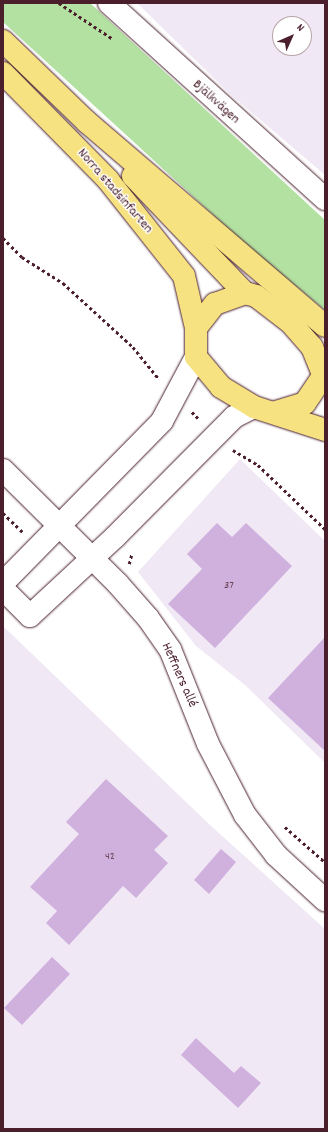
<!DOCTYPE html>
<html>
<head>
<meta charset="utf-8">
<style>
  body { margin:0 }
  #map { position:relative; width:328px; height:1132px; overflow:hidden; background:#fff; font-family:Dekko,sans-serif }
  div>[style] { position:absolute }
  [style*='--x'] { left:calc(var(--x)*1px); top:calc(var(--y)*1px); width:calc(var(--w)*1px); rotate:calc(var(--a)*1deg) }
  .built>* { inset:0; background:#f1e8f5 }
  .green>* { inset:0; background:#b2e1a1 }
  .building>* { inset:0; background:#d0b1de }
  .path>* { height:2.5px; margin-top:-1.25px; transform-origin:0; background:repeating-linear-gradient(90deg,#4a1f2b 0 3px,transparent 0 6px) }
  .roads { filter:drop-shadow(0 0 1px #4a1f2b) drop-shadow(0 0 1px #4a1f2b) }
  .minor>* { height:22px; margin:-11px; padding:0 11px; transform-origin:11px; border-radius:11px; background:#fff }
  .major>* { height:22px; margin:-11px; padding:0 11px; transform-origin:11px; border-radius:11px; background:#f7e281 }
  span { translate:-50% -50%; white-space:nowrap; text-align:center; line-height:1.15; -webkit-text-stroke:3px #fff; paint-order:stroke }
  .number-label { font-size:12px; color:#6c4458 }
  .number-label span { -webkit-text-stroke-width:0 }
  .street-label { font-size:14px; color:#4a1f2b }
  .frame { position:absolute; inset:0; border:4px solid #4a1f2b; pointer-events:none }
  .north { position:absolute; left:272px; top:16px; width:40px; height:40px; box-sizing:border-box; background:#fff; border:1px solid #b7a5aa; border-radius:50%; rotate:45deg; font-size:11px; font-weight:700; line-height:16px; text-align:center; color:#4a1f2b }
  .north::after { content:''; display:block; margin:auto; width:14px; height:18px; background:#4a1f2b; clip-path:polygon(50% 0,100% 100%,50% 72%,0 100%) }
</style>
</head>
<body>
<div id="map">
  <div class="built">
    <div style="clip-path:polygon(evenodd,137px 3px,325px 3px,325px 175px,231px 95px,137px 3px,280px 24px,304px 24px,304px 48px,280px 48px,280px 24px)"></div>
    <div style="clip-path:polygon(240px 459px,325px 541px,325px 763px,245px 685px,196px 646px,138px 572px)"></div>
    <div style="clip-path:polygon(3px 626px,210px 825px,325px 929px,325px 1129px,3px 1129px)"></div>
  </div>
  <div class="green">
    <div style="clip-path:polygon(3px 3px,90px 3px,325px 220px,325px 310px,245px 244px,3px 22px)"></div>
  </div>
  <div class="building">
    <div style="clip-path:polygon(217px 523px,232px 537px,246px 523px,292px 566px,215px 648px,168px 604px,202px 569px,187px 554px)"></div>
    <div style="clip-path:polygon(325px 637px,325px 751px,268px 698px)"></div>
    <div style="clip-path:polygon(106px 779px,168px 836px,154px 850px,168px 863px,136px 898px,123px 886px,69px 945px,46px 923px,57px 911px,30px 887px,79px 834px,66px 822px)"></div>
    <div style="clip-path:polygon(221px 849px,236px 862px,209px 894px,194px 880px)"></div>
    <div style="clip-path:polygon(52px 957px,70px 974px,22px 1025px,4px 1008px)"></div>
    <div style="clip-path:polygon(196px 1038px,234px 1073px,241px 1066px,261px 1083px,238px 1108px,181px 1055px)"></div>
  </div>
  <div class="path">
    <div style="--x:59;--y:3;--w:65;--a:33.7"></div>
    <div style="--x:3;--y:238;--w:27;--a:45"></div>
    <div style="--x:22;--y:257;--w:49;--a:32.4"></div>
    <div style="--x:63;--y:283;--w:95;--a:42.4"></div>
    <div style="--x:133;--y:347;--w:41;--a:50.9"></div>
    <div style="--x:192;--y:412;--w:11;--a:45"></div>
    <div style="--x:233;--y:450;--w:29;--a:31"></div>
    <div style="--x:258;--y:465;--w:93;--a:43.7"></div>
    <div style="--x:3;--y:513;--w:28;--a:44"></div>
    <div style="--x:129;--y:564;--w:11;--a:-75"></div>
    <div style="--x:285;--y:827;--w:53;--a:41.2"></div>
  </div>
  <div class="roads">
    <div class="minor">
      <div style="--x:109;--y:3;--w:292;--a:42.2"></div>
      <div style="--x:3;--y:470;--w:162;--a:44.7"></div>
      <div style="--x:118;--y:584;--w:45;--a:48.6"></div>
      <div style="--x:148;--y:618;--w:38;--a:55"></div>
      <div style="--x:170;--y:649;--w:102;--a:68.2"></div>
      <div style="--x:208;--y:744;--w:80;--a:62.5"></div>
      <div style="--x:245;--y:815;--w:51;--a:52.2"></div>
      <div style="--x:276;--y:855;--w:67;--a:42.6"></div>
      <div style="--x:3;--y:583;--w:227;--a:-45.5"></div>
      <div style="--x:162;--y:421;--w:72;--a:-62"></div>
      <div style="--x:3;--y:589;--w:38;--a:45"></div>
      <div style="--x:30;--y:616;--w:116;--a:-42.9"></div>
      <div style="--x:115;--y:537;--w:169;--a:-45.2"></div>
      <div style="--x:234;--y:417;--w:22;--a:-27"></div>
    </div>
    <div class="major">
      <div style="--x:3;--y:41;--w:117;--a:44"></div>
      <div style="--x:87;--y:122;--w:313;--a:40.6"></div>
      <div style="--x:3;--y:73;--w:150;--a:45.5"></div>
      <div style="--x:108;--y:180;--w:122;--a:51.6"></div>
      <div style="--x:184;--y:276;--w:53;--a:77"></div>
      <div style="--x:196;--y:328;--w:29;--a:90"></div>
      <div style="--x:196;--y:357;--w:39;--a:50"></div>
      <div style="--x:221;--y:387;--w:39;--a:31"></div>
      <div style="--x:254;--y:407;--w:75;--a:17.9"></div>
      <div style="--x:133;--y:176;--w:162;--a:46.3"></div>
      <div style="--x:245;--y:293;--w:11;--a:15"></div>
      <div style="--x:256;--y:296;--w:44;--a:37.6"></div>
      <div style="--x:291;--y:323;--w:32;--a:49"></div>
      <div style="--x:312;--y:347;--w:35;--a:68"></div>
      <div style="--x:196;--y:328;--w:31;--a:-52"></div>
      <div style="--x:215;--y:304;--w:32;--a:-20"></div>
      <div style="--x:276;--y:412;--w:30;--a:-17"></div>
      <div style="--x:305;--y:403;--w:32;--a:-56"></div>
    </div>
  </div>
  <div class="number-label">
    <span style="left:229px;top:586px">37</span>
    <span style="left:110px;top:857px">42</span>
  </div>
  <div class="street-label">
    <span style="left:216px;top:102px;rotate:42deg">Bjälkvägen</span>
    <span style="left:115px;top:191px;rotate:49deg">Norra stadsinfarten</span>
    <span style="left:179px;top:675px;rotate:66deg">Heffners allé</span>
  </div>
  <div class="frame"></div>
  <div class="north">N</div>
</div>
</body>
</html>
